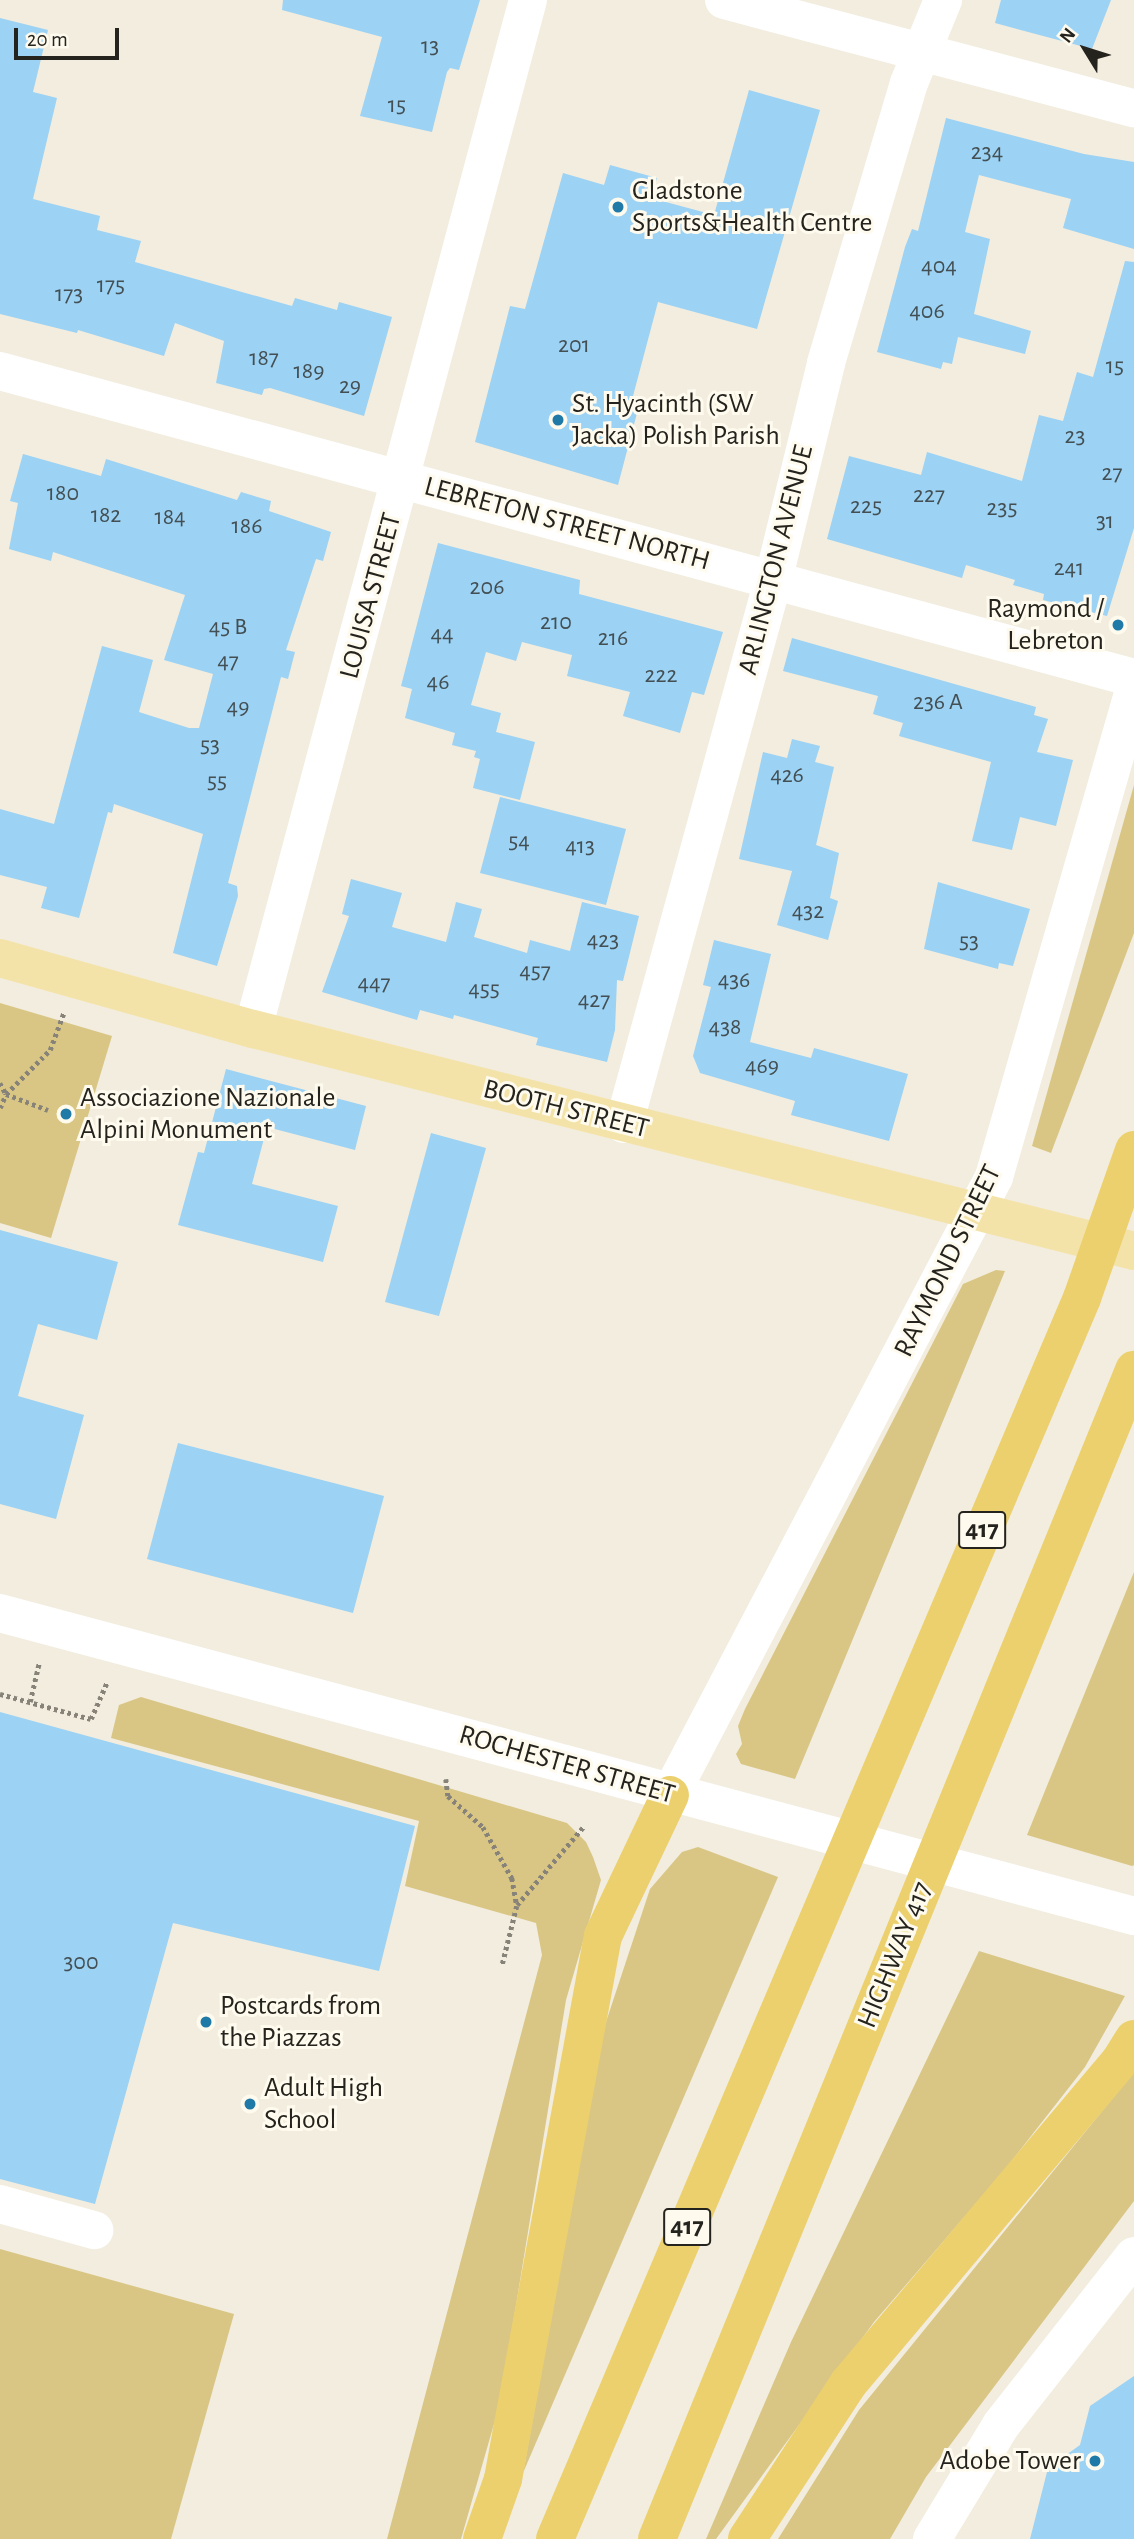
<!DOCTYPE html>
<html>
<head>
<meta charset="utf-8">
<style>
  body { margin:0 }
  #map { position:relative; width:1134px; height:2539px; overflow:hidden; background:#f2edde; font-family:"Alegreya Sans",sans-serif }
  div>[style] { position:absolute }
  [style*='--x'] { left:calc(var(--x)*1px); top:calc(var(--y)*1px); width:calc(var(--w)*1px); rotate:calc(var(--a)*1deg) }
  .green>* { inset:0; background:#d9c685 }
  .building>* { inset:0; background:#9cd2f4 }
  .path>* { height:4.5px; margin-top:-2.25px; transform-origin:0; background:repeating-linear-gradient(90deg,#878379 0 3.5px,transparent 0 7px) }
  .minor>* { height:38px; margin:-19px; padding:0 19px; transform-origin:19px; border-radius:19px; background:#fff }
  .major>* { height:38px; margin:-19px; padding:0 19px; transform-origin:19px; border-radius:19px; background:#f4e3a8 }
  .highway>* { height:38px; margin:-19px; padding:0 19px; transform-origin:19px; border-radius:19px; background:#ecd06e }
  .dots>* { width:19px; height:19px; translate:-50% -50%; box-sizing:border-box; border:4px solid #fefbee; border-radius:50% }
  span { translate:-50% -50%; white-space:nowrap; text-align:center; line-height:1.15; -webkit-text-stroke:6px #fefbee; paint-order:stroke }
  .number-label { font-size:24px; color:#434f53 }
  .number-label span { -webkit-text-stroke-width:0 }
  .shield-label span { padding:2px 5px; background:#fefbee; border:2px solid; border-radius:5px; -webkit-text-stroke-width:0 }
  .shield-label { font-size:26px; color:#25231d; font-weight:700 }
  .poi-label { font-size:28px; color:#25231d }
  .left { translate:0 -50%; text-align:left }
  .right { translate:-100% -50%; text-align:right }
  .street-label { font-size:28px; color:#25231d }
  .north { position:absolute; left:1050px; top:14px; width:70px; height:70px; -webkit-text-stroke:5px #fefbee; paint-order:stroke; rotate:308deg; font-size:19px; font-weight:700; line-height:28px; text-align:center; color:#25231d }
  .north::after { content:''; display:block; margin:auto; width:24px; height:32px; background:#25231d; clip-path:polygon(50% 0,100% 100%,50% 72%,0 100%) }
  .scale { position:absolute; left:14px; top:28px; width:105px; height:32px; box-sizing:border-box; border:4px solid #25231d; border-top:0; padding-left:9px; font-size:21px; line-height:24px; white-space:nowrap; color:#25231d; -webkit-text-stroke:5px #fefbee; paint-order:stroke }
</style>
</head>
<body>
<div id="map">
  <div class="green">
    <div style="clip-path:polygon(1134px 785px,1134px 933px,1051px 1153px,1032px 1146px)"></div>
    <div style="clip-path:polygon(0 1003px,112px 1036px,51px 1238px,0 1223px)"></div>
    <div style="clip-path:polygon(996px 1270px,1005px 1271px,795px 1779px,741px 1764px,736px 1754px,742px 1744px,738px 1726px,745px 1709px,963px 1284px)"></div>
    <div style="clip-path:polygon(1134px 1572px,1134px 1865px,1132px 1866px,1027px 1835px)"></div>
    <div style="clip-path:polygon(141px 1697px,567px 1823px,586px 1842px,593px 1857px,601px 1880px,566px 2000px,500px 2403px,461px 2539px,387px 2539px,542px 1955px,536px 1923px,405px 1886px,419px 1821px,111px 1738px,119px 1705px)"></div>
    <div style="clip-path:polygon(698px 1847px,778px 1877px,523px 2473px,603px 2031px,650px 1889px,682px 1852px)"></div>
    <div style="clip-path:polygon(979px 1951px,1125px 1996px,1085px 2067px,1003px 2172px,874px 2322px,716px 2539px,706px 2539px,791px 2342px)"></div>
    <div style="clip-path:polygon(1134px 2072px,1134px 2201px,926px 2477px,890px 2539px,778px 2539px,859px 2410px)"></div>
    <div style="clip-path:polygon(0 2249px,234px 2314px,171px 2539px,0 2539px)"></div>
  </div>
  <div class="building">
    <div style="clip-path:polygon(283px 0,480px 0,459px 70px,450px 68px,447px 72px,432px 132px,360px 116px,382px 37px,282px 10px)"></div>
    <div style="clip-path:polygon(1001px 0,1111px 0,1092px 49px,995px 23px)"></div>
    <div style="clip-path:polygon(0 18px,48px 30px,33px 92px,57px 98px,33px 199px,100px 216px,97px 230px,141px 241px,135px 262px,292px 306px,295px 298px,337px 310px,339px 302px,392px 317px,364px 416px,270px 388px,264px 389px,262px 395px,216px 383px,224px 341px,175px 323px,164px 356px,78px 330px,77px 333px,0 314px)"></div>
    <div style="clip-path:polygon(749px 90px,820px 110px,757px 329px,658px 302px,633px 396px,641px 398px,618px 485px,475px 442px,510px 306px,525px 309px,563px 173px,604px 185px,610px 165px,657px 178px,651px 198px,714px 215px)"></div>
    <div style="clip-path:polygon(946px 118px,1084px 154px,1134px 162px,1134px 249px,1063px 228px,1071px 199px,979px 175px,965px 232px,990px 239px,974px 314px,1031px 331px,1025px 354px,958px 337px,952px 364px,943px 362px,941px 369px,877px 352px,905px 247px,912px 229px,918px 231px)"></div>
    <div style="clip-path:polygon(1125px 261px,1134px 262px,1134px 528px,1107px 616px,1043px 600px,1044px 594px,1013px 585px,1015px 580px,966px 565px,962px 578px,827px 539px,849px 456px,921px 475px,927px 452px,1022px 481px,1039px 415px,1063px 421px,1077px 372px,1093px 377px)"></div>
    <div style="clip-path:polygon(23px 454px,101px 476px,106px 459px,237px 500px,241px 492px,271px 501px,269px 511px,331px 532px,323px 561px,316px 559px,286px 650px,295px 652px,288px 679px,281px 677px,228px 883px,237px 886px,238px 896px,217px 966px,173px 953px,203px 834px,114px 804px,112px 813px,108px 812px,79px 918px,41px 908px,47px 887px,0 875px,0 809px,54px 824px,102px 646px,153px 660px,139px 712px,189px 728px,199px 728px,213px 674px,164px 660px,185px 595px,53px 552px,51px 561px,9px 549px,18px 503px,10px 501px)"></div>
    <div style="clip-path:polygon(438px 543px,580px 580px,579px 594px,723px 632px,704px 695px,692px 692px,680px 733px,623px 716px,630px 692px,567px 676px,572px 655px,522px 642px,516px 661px,486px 652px,471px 705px,501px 713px,496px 732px,535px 742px,520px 800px,473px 788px,480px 759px,474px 757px,476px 751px,452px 745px,455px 733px,405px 718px,412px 689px,401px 686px)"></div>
    <div style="clip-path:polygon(792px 638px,1036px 707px,1034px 715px,1048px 719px,1037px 752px,1073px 760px,1056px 826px,1020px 817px,1012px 850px,972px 841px,991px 762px,899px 736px,903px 723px,873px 714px,878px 696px,783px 671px)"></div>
    <div style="clip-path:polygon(792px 739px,820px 746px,815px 762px,834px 767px,816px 845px,839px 853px,830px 898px,838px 901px,828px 940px,777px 925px,792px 871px,739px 859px,763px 752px,787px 758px)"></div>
    <div style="clip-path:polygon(500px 797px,626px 829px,606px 905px,480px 873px)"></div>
    <div style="clip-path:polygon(351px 879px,402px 893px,392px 927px,446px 942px,456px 902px,482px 909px,474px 937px,527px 953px,530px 940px,570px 951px,582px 902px,639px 916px,623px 981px,617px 980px,615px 1030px,607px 1062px,536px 1045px,538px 1038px,454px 1015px,453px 1019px,420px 1010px,417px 1020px,322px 992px,349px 916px,342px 914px)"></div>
    <div style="clip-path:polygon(938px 882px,1030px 909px,1013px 966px,999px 963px,998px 969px,924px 949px)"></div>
    <div style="clip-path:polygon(714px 940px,771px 954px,750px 1042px,811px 1058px,814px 1048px,908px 1074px,889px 1141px,791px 1115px,795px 1101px,700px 1073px,693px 1056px,711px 987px,703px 985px)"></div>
    <div style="clip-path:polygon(226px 1069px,366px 1106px,355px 1150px,267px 1127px,252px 1184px,338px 1206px,323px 1262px,178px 1225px,198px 1152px,204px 1153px)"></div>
    <div style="clip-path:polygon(431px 1133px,486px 1148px,439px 1316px,385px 1302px)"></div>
    <div style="clip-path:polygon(0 1230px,118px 1262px,97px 1340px,38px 1324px,18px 1396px,84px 1415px,56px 1519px,0 1504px)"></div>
    <div style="clip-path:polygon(178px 1443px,384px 1496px,353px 1613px,147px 1559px)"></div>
    <div style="clip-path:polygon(0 1712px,415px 1826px,379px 1971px,173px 1923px,95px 2204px,0 2179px)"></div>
    <div style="clip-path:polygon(1134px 2376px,1134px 2539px,1030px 2539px,1048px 2468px,1080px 2445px,1090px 2406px)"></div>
  </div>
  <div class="path">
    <div style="--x:0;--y:1083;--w:13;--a:61"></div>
    <div style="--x:6;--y:1094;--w:45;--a:20.9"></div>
    <div style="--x:0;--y:1108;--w:15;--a:-67"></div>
    <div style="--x:6;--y:1094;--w:62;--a:-45"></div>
    <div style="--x:50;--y:1050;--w:40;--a:-69.8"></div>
    <div style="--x:0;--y:1694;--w:94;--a:15.4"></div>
    <div style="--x:91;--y:1719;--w:40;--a:-66.6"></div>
    <div style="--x:30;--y:1702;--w:39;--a:-77"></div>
    <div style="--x:446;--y:1779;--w:17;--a:83"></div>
    <div style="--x:448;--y:1796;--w:47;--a:41.5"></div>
    <div style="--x:483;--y:1827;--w:59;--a:60.4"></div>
    <div style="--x:512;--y:1878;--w:28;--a:80"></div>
    <div style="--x:517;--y:1906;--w:62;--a:104"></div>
    <div style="--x:517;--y:1905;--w:104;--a:-49.7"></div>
  </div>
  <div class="minor">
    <div style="--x:724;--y:0;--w:424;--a:14.8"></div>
    <div style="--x:0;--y:371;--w:1175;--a:15.15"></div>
    <div style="--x:253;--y:1029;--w:1065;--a:-75.04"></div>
    <div style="--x:624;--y:1124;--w:567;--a:-74.67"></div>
    <div style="--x:774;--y:577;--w:220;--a:-76.3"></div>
    <div style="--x:826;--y:363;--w:292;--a:-73.5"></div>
    <div style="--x:909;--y:83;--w:90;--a:-67.7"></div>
    <div style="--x:0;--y:1613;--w:1174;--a:14.96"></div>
    <div style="--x:670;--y:1795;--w:698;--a:-62.33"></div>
    <div style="--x:994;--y:1177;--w:507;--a:-73.96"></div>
    <div style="--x:0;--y:2204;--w:98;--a:15.5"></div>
    <div style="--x:932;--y:2539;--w:133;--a:-58.8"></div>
    <div style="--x:1001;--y:2425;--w:215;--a:-51.8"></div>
  </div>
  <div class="major">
    <div style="--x:0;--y:958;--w:263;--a:15.7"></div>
    <div style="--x:253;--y:1029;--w:909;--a:14.14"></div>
  </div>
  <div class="highway">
    <div style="--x:482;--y:2539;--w:64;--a:-70.7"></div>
    <div style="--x:503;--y:2479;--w:552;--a:-79.57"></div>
    <div style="--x:603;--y:1936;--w:156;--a:-64.6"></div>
    <div style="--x:555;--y:2539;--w:1348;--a:-66.99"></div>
    <div style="--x:1082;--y:1298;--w:157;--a:-70.6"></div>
    <div style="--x:657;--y:2539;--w:1263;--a:-67.8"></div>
    <div style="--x:747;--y:2539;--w:185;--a:-56.9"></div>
    <div style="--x:848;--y:2384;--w:422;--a:-49.9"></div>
    <div style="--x:1120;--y:2061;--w:26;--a:-58"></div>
  </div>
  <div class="dots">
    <div style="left:618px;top:207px;background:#207aa8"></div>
    <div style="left:558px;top:420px;background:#207aa8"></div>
    <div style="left:1118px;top:625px;background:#207aa8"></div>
    <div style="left:66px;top:1114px;background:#207aa8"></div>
    <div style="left:206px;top:2022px;background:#207aa8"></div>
    <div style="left:250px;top:2104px;background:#207aa8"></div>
    <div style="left:1095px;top:2461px;background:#207aa8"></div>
  </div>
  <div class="number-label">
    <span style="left:430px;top:47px">13</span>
    <span style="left:397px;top:106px">15</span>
    <span style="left:987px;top:153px">234</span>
    <span style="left:939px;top:267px">404</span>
    <span style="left:111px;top:286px">175</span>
    <span style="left:69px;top:295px">173</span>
    <span style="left:927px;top:312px">406</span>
    <span style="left:574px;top:346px">201</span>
    <span style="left:264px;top:359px">187</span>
    <span style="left:1115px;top:367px">15</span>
    <span style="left:309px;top:372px">189</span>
    <span style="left:350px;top:387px">29</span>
    <span style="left:1075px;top:437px">23</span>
    <span style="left:1112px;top:474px">27</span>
    <span style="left:63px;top:494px">180</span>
    <span style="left:929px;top:496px">227</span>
    <span style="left:866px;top:507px">225</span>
    <span style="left:1002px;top:509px">235</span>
    <span style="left:106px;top:516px">182</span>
    <span style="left:170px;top:518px">184</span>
    <span style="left:1105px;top:522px">31</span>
    <span style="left:247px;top:527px">186</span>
    <span style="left:1069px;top:569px">241</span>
    <span style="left:487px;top:588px">206</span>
    <span style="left:556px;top:623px">210</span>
    <span style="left:228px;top:628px">45 B</span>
    <span style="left:442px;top:635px">44</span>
    <span style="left:613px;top:639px">216</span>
    <span style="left:228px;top:662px">47</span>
    <span style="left:661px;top:676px">222</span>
    <span style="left:438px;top:683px">46</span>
    <span style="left:938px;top:703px">236 A</span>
    <span style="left:238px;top:708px">49</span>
    <span style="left:210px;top:746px">53</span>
    <span style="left:787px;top:776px">426</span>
    <span style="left:217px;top:782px">55</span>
    <span style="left:519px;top:842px">54</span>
    <span style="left:580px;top:847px">413</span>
    <span style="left:808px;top:912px">432</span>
    <span style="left:603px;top:941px">423</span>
    <span style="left:969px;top:942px">53</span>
    <span style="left:535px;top:972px">457</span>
    <span style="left:734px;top:981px">436</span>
    <span style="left:374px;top:984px">447</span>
    <span style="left:484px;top:990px">455</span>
    <span style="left:594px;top:1001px">427</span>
    <span style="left:725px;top:1028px">438</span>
    <span style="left:762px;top:1067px">469</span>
    <span style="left:81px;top:1963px">300</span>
  </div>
  <div class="shield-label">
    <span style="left:982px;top:1530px">417</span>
    <span style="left:687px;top:2227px">417</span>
  </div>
  <div class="poi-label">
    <span class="left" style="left:632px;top:207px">Gladstone<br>Sports&amp;Health Centre</span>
    <span class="left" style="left:572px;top:420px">St. Hyacinth (SW<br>Jacka) Polish Parish</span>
    <span class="right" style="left:1104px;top:625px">Raymond /<br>Lebreton</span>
    <span class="left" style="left:80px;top:1114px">Associazione Nazionale<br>Alpini Monument</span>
    <span class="left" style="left:220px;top:2022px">Postcards from<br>the Piazzas</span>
    <span class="left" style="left:264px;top:2104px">Adult High<br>School</span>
    <span class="right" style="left:1081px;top:2461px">Adobe Tower</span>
  </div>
  <div class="street-label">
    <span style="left:567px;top:524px;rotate:15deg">LEBRETON STREET NORTH</span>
    <span style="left:776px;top:560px;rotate:-76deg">ARLINGTON AVENUE</span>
    <span style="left:371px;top:596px;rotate:-75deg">LOUISA STREET</span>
    <span style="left:566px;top:1109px;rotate:14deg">BOOTH STREET</span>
    <span style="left:948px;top:1261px;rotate:-64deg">RAYMOND STREET</span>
    <span style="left:567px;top:1765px;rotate:16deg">ROCHESTER STREET</span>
    <span style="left:895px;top:1955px;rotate:-68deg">HIGHWAY 417</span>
  </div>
  <div class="north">N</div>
  <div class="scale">20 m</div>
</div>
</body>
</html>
